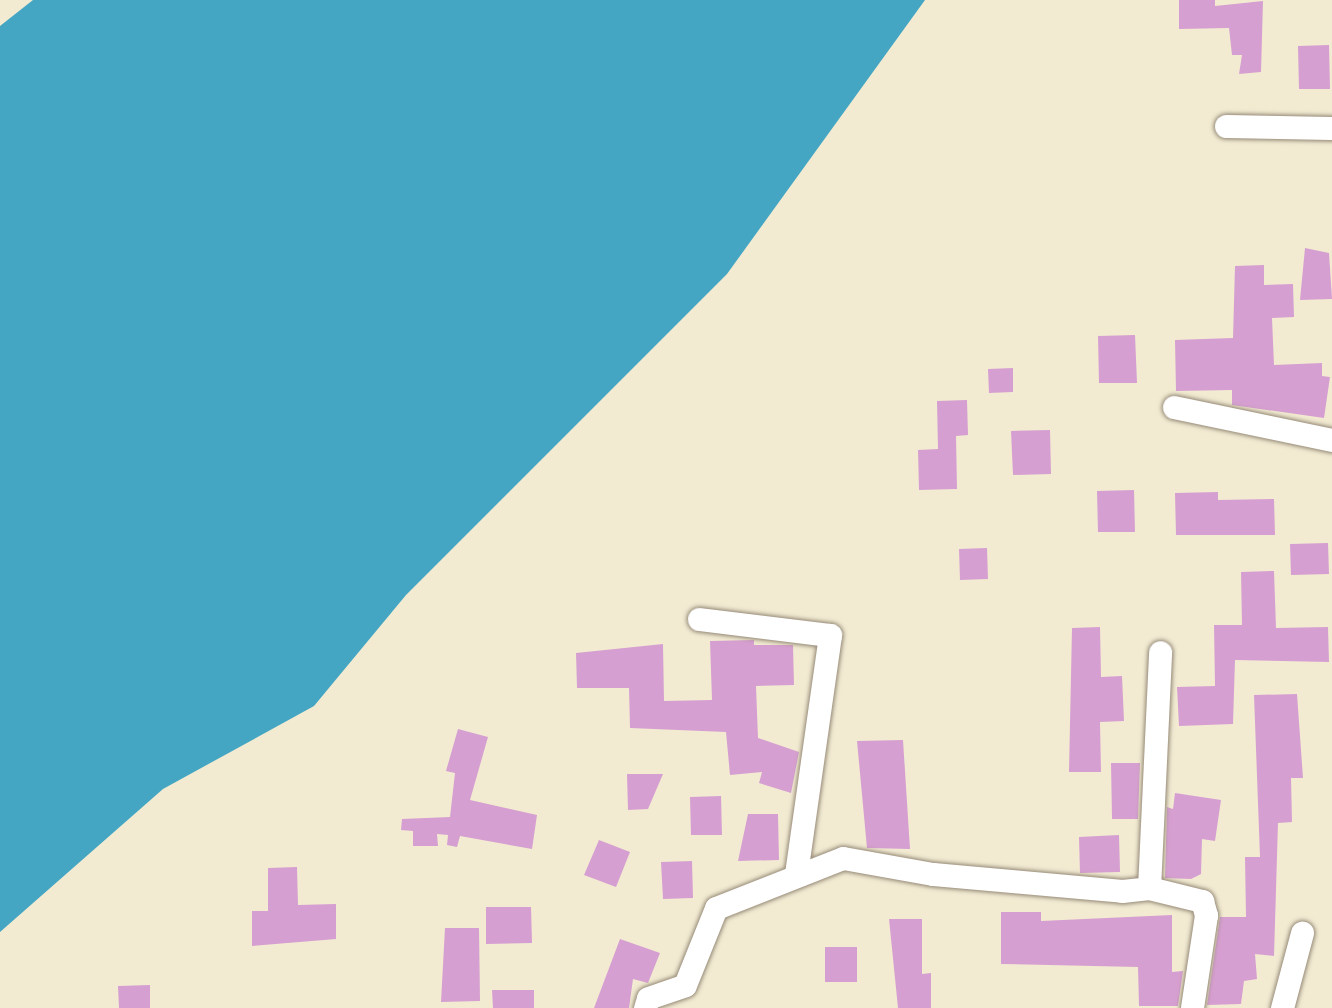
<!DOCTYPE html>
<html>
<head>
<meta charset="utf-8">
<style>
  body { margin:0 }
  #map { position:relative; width:1332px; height:1008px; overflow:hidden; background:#f2ebd2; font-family:"Gochi Hand",sans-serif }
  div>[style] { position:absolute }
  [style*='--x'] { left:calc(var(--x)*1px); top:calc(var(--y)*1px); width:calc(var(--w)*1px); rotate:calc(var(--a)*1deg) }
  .water>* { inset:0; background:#45a6c4 }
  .building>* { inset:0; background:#d69fd1 }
  .roads { filter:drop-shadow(0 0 2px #968a78) drop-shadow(0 0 2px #968a78) }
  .street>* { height:23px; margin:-11.5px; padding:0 11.5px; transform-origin:11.5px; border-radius:11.5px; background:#fff }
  span { translate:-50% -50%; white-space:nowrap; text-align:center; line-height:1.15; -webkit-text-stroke:6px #fcf5e5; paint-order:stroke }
</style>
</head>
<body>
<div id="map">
  <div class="water">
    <div style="clip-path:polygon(33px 0,925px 0,727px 274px,406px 595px,314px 706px,163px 789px,0 932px,0 26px)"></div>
  </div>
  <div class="building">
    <div style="clip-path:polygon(1179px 0,1215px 0,1215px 6px,1263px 1px,1261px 72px,1239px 74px,1242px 55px,1232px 55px,1229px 28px,1179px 29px)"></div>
    <div style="clip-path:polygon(1329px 45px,1330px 89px,1299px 89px,1298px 46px)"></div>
    <div style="clip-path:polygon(1305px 248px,1329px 253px,1332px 299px,1300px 300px)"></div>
    <div style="clip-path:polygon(1264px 265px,1264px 285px,1293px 284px,1294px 317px,1272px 318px,1274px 365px,1322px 363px,1322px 376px,1330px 377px,1324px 418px,1232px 405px,1232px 390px,1176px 391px,1175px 340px,1233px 338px,1235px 266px)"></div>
    <div style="clip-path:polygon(1135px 335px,1137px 383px,1099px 383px,1098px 336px)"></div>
    <div style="clip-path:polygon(1013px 368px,1013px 392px,989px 393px,988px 369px)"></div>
    <div style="clip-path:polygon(967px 400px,968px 435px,956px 436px,957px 489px,919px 490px,918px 450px,938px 449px,937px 401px)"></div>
    <div style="clip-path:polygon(1050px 430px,1051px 474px,1013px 475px,1011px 431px)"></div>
    <div style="clip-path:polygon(1134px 490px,1135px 532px,1098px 532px,1097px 491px)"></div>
    <div style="clip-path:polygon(1218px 492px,1218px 500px,1274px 499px,1275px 535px,1176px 535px,1175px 493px)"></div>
    <div style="clip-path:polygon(1328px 543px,1329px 574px,1291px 575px,1290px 544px)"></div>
    <div style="clip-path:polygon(987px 548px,988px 579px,960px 580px,959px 549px)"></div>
    <div style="clip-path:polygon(1274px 571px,1276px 628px,1328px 627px,1329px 662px,1235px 660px,1233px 724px,1179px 726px,1177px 687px,1215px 686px,1214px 625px,1242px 625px,1241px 572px)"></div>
    <div style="clip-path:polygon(1100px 627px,1101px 677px,1122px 676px,1124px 721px,1100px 722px,1101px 772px,1069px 772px,1072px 628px)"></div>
    <div style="clip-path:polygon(754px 640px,754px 645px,793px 645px,794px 685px,756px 686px,758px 738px,799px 752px,791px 793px,759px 783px,762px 772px,730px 775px,726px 732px,630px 728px,629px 688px,577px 688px,576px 653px,663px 644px,664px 701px,712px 700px,710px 641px)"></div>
    <div style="clip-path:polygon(1297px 694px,1303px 778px,1291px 778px,1292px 822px,1278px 823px,1274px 956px,1255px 954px,1257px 979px,1244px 981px,1241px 1004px,1207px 1005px,1220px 917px,1246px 917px,1245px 857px,1260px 857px,1254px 695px)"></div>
    <div style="clip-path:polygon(458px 729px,488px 737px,470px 800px,537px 815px,532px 849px,460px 836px,457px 847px,447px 845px,448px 835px,437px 834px,438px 846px,413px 846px,413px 831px,401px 830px,402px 819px,450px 817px,455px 773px,446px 771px)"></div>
    <div style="clip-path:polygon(903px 740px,910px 849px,867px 848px,857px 741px)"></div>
    <div style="clip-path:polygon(1111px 763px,1140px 763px,1138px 819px,1112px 819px)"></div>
    <div style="clip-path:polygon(627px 774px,663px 774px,648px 809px,628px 810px)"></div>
    <div style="clip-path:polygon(1175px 793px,1221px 800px,1215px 841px,1202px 839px,1201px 874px,1191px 879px,1165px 878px,1167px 807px,1173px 809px)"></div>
    <div style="clip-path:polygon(721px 796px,722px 835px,691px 835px,690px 797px)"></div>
    <div style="clip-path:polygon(748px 814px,778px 814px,779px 860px,738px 861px)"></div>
    <div style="clip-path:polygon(1119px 835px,1120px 872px,1080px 873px,1079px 837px)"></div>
    <div style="clip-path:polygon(599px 840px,630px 852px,616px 887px,584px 875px)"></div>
    <div style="clip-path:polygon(692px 861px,693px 898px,663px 899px,661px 862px)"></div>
    <div style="clip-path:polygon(297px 867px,298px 905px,336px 904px,336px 939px,252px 946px,252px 911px,268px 911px,268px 868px)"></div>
    <div style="clip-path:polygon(486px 907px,531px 907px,532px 943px,486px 944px)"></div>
    <div style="clip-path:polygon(1001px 912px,1041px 912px,1041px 921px,1172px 915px,1172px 972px,1183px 971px,1178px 1006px,1139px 1006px,1138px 967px,1001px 964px)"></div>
    <div style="clip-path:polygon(889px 919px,922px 919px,922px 974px,931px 973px,931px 1008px,898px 1008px)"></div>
    <div style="clip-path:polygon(445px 928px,479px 928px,480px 1001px,441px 1002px)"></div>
    <div style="clip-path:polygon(620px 939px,660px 953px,648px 983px,633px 979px,629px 1008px,594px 1008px)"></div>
    <div style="clip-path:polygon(825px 947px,857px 947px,857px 982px,825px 982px)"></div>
    <div style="clip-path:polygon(150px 985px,150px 1008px,119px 1008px,118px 986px)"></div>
    <div style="clip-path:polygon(492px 990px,534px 990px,534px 1008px,493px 1008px)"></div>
  </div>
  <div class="roads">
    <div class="street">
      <div style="--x:1226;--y:126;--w:106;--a:1.1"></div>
      <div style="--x:1174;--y:407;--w:161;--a:11.8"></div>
      <div style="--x:699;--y:619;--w:132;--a:7"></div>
      <div style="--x:830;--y:635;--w:240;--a:98.1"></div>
      <div style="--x:1149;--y:888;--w:236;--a:-87.3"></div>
      <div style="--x:645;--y:1008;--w:10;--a:-73"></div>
      <div style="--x:648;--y:998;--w:39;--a:-19"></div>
      <div style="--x:685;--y:985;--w:83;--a:-68.1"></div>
      <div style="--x:716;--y:908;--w:136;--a:-21.5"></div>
      <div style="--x:843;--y:858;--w:91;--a:10.1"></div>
      <div style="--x:933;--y:874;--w:190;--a:5.1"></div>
      <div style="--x:1122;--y:891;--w:27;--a:-6"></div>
      <div style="--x:1149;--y:888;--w:55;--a:13.8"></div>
      <div style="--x:1202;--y:901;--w:15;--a:74"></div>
      <div style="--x:1206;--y:915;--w:94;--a:98.6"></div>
      <div style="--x:1282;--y:1008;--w:78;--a:-75.1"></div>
    </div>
  </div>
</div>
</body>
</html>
